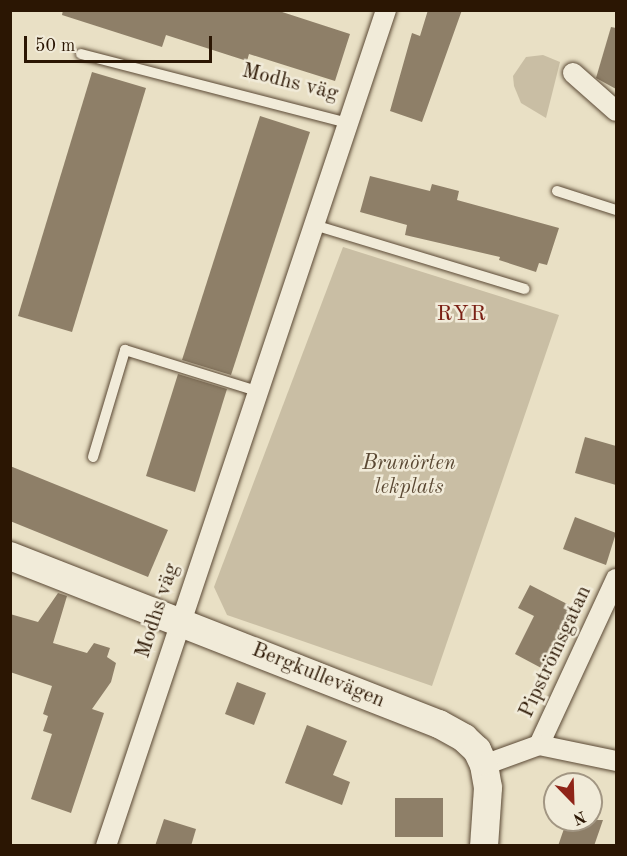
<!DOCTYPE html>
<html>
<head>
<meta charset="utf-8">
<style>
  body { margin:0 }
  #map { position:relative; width:627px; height:856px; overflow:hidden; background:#e9e0c5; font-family:"Old Standard TT",serif }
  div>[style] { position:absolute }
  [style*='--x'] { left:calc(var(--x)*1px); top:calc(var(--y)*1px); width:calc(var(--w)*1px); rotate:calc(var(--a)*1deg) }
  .green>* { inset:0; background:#c9bea4 }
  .building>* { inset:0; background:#8e7f68 }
  .roads { filter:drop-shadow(0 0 2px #5a4834) drop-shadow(0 0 2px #5a4834) }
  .lane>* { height:10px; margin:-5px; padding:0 5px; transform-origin:5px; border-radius:5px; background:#f1ebd9 }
  .street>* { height:20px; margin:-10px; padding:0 10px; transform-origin:10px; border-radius:10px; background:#f1ebd9 }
  .secondary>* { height:28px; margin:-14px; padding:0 14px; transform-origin:14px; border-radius:14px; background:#f1ebd9 }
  span { translate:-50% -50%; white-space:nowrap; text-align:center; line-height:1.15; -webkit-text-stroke:5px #f1ebd9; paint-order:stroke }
  .street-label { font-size:21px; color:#2b1603 }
  .park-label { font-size:21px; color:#5a4833; font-style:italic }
  .neighbourhood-label { font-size:22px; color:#7a1f14; letter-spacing:1.5px }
  .frame { position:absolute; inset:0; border:12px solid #2b1603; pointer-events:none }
  .north { position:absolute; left:543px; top:772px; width:60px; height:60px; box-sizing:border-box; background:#f1ebd9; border:2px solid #a29683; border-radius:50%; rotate:157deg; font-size:16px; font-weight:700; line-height:24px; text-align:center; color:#2b1603 }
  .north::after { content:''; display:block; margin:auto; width:21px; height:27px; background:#8f2418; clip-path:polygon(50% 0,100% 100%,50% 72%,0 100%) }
  .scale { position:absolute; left:24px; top:36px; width:188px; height:27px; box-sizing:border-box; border:3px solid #2b1603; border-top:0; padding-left:8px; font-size:18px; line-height:21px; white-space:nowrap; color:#2b1603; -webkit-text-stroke:4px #f1ebd9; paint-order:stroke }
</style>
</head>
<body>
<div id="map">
  <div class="green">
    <div style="clip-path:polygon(543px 55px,560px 62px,546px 118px,521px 103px,514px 86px,513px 76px,526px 57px)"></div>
    <div style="clip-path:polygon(343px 247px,559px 315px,432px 686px,227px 615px,214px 587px)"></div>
  </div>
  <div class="building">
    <div style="clip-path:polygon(63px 10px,276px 10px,350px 34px,335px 81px,249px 54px,247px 61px,166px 35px,162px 47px,62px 15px)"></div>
    <div style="clip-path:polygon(428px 10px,462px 10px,422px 122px,390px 111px,412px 33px,420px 36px)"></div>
    <div style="clip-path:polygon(611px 27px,616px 28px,616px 89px,596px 78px)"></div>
    <div style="clip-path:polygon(92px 72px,146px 88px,72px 332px,18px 316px)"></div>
    <div style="clip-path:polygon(260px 116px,310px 132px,231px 375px,182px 360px)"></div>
    <div style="clip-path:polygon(370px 176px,430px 191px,432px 184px,459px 191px,457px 200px,559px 228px,547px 265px,539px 263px,536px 272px,499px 260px,500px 257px,405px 235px,407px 225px,360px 212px)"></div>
    <div style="clip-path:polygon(178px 374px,227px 389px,195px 492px,146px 476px)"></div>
    <div style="clip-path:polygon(585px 437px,616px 446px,616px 485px,575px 473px)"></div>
    <div style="clip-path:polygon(10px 466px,168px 530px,148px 577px,10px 521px)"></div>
    <div style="clip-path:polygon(575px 517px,616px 533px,606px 565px,563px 549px)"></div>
    <div style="clip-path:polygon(530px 585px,575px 608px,545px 670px,515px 654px,534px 616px,518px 608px)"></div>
    <div style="clip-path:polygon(58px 593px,67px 596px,53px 643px,87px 653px,94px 643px,110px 648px,107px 657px,116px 663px,111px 682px,92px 709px,104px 713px,71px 813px,31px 799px,52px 734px,43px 731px,48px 716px,43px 714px,52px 686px,10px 672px,10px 614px,38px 622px)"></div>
    <div style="clip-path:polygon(237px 682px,266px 693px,254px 725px,225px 714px)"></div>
    <div style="clip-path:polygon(307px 725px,347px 741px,333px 775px,350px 782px,342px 805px,285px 783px)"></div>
    <div style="clip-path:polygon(395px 798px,443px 798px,443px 837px,395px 837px)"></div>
    <div style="clip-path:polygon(164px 819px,196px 829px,191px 846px,155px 846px)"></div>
    <div style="clip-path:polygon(567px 820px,603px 820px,594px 846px,558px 846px)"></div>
  </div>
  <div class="roads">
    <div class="lane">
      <div style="--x:81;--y:54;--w:276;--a:14.5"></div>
      <div style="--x:557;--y:191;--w:62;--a:17.9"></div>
      <div style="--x:314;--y:225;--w:220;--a:16.9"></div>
      <div style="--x:93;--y:457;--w:112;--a:-73.3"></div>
      <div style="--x:125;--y:350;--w:138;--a:17.3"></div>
    </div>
    <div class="street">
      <div style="--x:573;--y:73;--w:57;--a:41.5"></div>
      <div style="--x:539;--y:745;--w:183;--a:-65.1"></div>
      <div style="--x:484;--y:765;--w:59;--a:-20"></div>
      <div style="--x:539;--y:745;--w:79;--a:11.7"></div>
      <div style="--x:106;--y:846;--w:882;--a:-71.48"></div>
    </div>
    <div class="secondary">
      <div style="--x:10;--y:556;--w:461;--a:21.4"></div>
      <div style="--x:439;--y:724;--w:29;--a:29"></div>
      <div style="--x:464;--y:738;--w:18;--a:43"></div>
      <div style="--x:477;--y:750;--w:17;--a:65"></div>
      <div style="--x:484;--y:765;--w:23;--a:80"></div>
      <div style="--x:488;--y:788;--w:58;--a:93.9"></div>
    </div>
  </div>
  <div class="street-label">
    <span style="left:290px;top:83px;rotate:14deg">Modhs väg</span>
    <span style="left:158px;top:611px;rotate:-72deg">Modhs väg</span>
    <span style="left:556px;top:652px;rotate:-65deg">Pipströmsgatan</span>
    <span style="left:318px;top:676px;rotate:22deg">Bergkullevägen</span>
  </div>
  <div class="park-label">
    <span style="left:409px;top:476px">Brunörten<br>lekplats</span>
  </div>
  <div class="neighbourhood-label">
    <span style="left:462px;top:315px">RYR</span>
  </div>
  <div class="frame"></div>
  <div class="north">N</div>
  <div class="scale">50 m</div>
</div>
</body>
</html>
